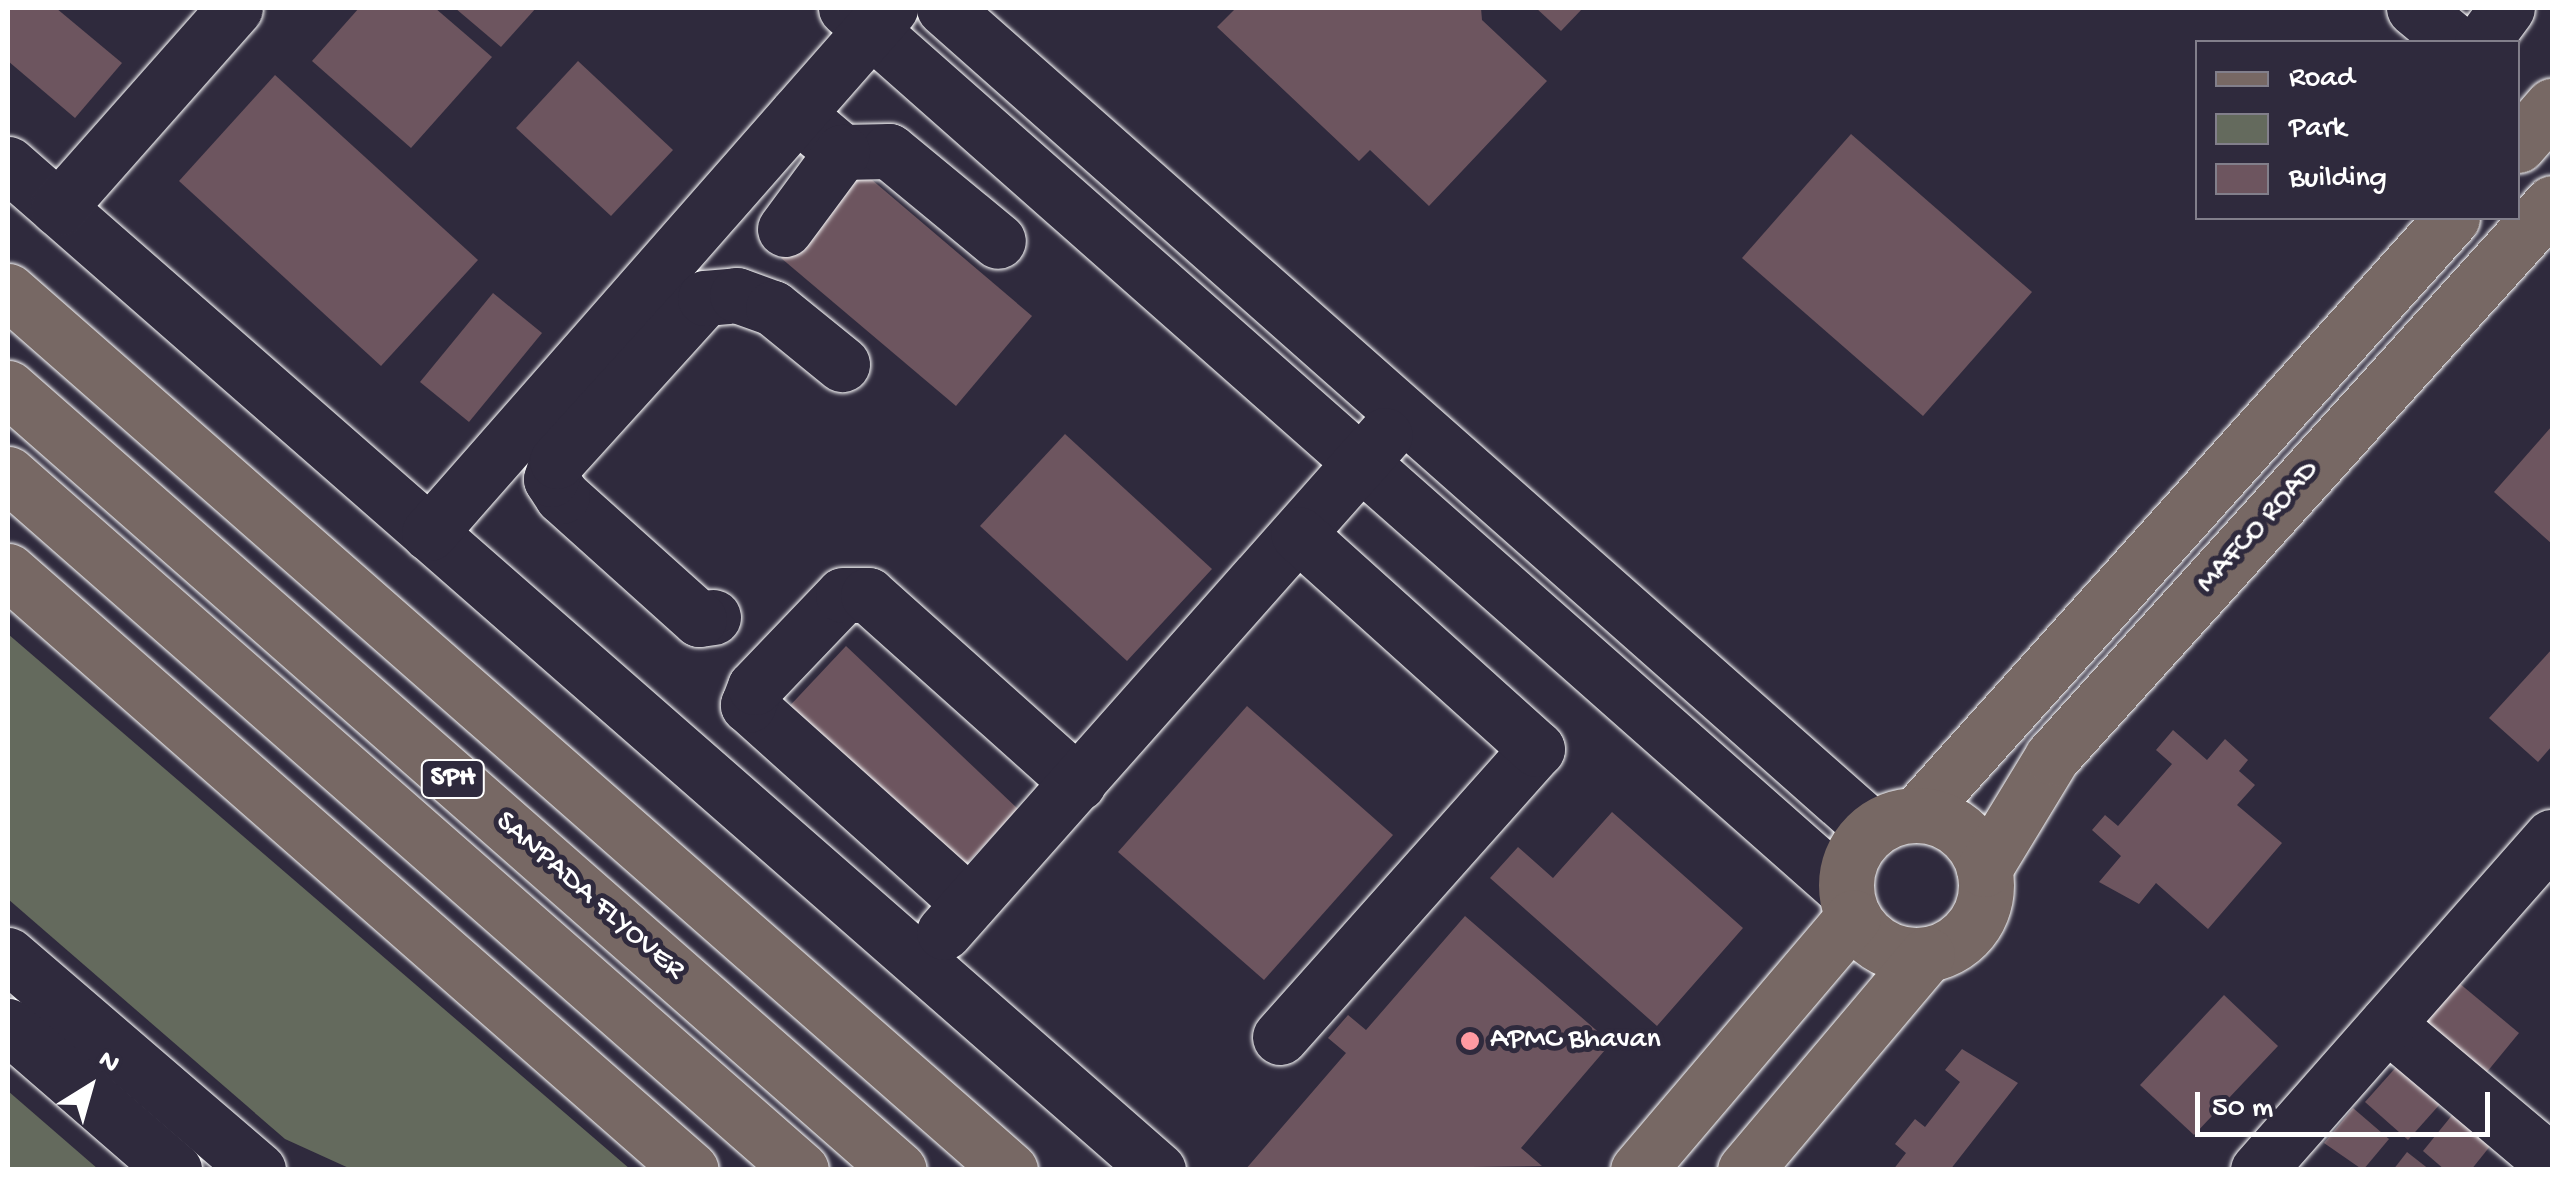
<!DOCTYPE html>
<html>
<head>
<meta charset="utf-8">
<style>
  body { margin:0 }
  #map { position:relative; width:2560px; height:1177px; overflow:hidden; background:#2f2a3d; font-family:"Gochi Hand",sans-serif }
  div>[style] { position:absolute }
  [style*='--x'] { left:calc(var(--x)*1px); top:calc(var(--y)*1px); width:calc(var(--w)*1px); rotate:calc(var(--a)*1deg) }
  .green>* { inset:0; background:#646a5d }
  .building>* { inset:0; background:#6d555f }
  .roads { filter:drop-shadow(0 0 2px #fff) drop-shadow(0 0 2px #fff) }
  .minor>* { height:55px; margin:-27.5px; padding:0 27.5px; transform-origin:27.5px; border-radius:27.5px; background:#2f2a3d }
  .major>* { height:55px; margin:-27.5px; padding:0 27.5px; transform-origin:27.5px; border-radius:27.5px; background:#776864 }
  .major>.ring { margin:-27.5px; padding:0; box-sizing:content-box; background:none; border:55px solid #776864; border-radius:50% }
  .highway>* { height:55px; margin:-27.5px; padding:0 27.5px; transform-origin:27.5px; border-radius:27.5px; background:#776864 }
  .dots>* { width:28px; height:28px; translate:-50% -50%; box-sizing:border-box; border:5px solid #2f2a3d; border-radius:50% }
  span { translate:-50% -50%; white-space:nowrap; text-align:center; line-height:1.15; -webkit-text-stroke:10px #2f2a3d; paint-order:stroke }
  .shield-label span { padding:2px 8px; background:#2f2a3d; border:2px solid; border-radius:8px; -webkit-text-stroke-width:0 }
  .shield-label { font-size:28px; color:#fff; font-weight:700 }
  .street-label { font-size:30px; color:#fff }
  .poi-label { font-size:30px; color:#fff }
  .left { translate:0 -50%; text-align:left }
  .frame { position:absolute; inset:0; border:10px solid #fff; pointer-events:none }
  .legend { position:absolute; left:2195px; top:40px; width:325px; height:180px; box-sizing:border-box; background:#2f2a3d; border:2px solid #827f8b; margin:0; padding:12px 18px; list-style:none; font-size:30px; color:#fff }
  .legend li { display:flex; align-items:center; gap:20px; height:50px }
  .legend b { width:50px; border:2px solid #827f8b }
  .north { position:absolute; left:40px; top:1037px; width:100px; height:100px; -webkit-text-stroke:8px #2f2a3d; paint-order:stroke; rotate:37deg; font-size:28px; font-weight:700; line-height:40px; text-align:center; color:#fff }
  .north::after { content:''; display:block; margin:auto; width:35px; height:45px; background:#fff; clip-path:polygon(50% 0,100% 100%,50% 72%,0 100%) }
  .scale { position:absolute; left:2195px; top:1092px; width:295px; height:45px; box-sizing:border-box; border:5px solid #fff; border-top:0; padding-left:12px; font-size:30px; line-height:35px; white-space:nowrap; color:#fff; -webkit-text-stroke:8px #2f2a3d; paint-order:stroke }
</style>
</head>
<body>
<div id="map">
  <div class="green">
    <div style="clip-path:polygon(8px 634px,630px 1169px,351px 1169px,285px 1139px,8px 899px)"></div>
    <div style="clip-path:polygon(8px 1091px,98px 1169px,8px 1169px)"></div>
  </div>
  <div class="building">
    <div style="clip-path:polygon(8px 8px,56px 8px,122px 63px,75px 118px,8px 61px)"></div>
    <div style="clip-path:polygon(359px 8px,435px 8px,492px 57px,411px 148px,312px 61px)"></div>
    <div style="clip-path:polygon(455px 8px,536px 8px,501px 47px)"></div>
    <div style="clip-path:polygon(1236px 8px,1481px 8px,1482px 20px,1547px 81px,1429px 206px,1370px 150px,1359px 161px,1217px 27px)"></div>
    <div style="clip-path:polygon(1536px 8px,1583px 8px,1561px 31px)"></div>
    <div style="clip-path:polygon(578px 61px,673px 150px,611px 216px,516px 128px)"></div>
    <div style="clip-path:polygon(275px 75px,478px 260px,381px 366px,179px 181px)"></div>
    <div style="clip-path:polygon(1851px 134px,2032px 292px,1923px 416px,1742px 258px)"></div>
    <div style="clip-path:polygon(858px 168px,1032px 316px,956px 406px,781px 258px)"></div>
    <div style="clip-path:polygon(493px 293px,542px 333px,469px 422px,420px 382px)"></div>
    <div style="clip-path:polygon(2552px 426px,2552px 544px,2494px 492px)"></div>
    <div style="clip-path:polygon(1065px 434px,1212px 569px,1127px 661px,980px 526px)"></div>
    <div style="clip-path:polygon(846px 646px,1018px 809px,956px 875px,783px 713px)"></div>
    <div style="clip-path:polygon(2552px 649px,2552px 746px,2538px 762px,2489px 718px)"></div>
    <div style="clip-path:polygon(1247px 706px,1393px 835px,1264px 980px,1118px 852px)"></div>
    <div style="clip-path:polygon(2173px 730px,2207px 760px,2225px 739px,2248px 760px,2239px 771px,2255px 785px,2237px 805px,2282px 843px,2208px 929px,2156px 883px,2139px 904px,2099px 882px,2121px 856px,2092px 830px,2105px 815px,2118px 826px,2172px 764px,2156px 750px)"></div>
    <div style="clip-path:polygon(1612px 812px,1743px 928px,1657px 1026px,1490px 878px,1518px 847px,1553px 878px)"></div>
    <div style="clip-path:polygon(1465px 916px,1611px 1043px,1521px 1148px,1542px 1166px,1245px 1170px,1346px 1053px,1328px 1038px,1348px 1015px,1366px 1030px)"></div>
    <div style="clip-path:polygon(2459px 983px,2519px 1033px,2482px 1078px,2421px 1028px)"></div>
    <div style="clip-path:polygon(2224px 995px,2278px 1046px,2194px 1135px,2140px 1085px)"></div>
    <div style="clip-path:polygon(1962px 1049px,2018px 1083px,1950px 1170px,1893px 1170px,1906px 1153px,1895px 1144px,1915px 1119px,1925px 1127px,1960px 1082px,1945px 1070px)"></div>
    <div style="clip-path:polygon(2398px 1065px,2441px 1103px,2408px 1140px,2365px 1102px)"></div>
    <div style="clip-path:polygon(2353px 1108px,2389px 1139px,2363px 1170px,2324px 1143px)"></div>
    <div style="clip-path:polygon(2457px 1109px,2495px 1140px,2471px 1170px,2445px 1170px,2423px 1151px)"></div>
    <div style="clip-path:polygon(2407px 1152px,2430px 1170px,2393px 1170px)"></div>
  </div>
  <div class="roads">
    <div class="minor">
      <div style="--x:846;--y:8;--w:1333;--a:41.44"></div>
      <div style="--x:944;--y:8;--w:1240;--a:41.47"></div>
      <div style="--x:2414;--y:8;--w:53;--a:39.7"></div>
      <div style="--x:2482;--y:42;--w:42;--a:-53.7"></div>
      <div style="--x:797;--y:114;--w:59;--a:40.2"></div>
      <div style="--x:842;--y:152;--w:47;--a:-1.2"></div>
      <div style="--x:889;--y:151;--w:141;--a:39.5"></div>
      <div style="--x:8;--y:164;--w:1528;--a:41.18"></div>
      <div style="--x:58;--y:208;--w:267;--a:-48.5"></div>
      <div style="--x:785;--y:229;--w:96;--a:-53.5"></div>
      <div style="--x:429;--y:533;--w:699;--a:-48.71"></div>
      <div style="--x:713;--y:617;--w:14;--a:172"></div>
      <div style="--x:699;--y:619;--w:184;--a:-138.1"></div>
      <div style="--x:562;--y:496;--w:20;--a:-123"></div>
      <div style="--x:551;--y:479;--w:19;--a:-72"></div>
      <div style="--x:557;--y:461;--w:220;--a:-47.8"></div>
      <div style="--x:705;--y:298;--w:32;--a:-5"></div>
      <div style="--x:737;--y:295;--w:38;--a:20"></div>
      <div style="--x:773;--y:308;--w:89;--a:39.1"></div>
      <div style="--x:969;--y:903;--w:297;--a:-138.1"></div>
      <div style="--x:748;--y:705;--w:19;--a:-69"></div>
      <div style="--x:755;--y:687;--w:127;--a:-46.3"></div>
      <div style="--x:843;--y:595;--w:25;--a:0"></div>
      <div style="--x:868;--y:595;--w:282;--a:41.8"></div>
      <div style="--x:944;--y:932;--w:664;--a:-48.42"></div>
      <div style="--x:8;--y:955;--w:330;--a:40.7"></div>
      <div style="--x:2387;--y:1024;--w:216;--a:40.1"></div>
      <div style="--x:8;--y:1026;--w:220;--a:40.9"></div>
      <div style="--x:1280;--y:1037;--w:386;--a:-48.3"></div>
      <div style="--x:1537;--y:749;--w:321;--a:-138"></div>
      <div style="--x:2258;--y:1170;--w:444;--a:-48.6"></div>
    </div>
    <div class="major">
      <div style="--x:2518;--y:145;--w:52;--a:-48.9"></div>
      <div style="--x:1917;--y:814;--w:801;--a:-48.09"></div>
      <div class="ring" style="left:1846px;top:815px;width:85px;height:85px"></div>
      <div style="--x:1984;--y:869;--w:131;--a:-58.7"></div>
      <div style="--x:2052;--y:757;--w:746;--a:-47.93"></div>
      <div style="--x:1638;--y:1170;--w:332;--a:-49.6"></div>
      <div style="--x:1745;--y:1170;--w:282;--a:-49.8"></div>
    </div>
    <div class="highway">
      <div style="--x:8;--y:291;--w:1333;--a:41.26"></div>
      <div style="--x:8;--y:388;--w:1185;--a:41.27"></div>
      <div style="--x:8;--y:474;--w:1055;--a:41.27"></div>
      <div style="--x:8;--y:571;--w:908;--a:41.25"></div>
    </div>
  </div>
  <div class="dots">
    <div style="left:1470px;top:1041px;background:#ff9aa2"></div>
  </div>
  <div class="shield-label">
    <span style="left:453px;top:779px">SPH</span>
  </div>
  <div class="street-label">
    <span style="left:2259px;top:528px;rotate:-48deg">MAFCO ROAD</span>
    <span style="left:589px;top:897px;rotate:41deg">SANPADA FLYOVER</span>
  </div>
  <div class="poi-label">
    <span class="left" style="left:1490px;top:1041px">APMC Bhavan</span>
  </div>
  <div class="frame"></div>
  <ul class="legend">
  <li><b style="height:12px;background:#776864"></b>Road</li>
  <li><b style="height:28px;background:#646a5d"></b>Park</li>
  <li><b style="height:28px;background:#6d555f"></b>Building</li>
  </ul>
  <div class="north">N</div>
  <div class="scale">50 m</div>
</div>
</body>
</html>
